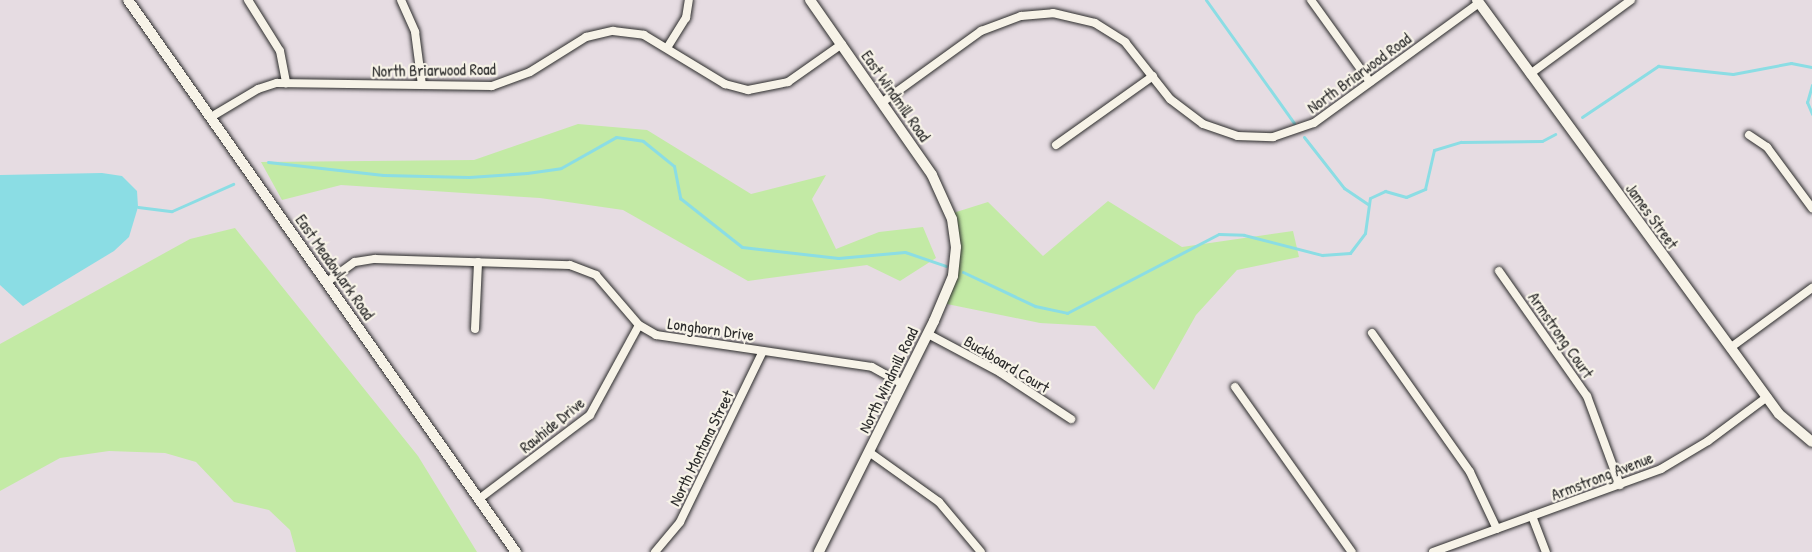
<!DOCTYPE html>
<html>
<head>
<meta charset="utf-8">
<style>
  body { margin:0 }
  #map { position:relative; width:1812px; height:552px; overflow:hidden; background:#e6dce2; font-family:"Patrick Hand",sans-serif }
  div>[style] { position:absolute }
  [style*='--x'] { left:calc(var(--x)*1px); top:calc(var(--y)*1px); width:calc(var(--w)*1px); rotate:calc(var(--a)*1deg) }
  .green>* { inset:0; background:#c3eaa5 }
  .water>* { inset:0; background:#8bdde4 }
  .stream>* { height:3px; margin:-1.5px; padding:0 1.5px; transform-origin:1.5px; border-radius:1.5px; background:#8bdde4 }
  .roads { filter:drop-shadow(0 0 2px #2b2b2b) drop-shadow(0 0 2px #2b2b2b) }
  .minor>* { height:8px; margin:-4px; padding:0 4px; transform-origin:4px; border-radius:4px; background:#f7f3e8 }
  .tertiary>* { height:10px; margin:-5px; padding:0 5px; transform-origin:5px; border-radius:5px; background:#f7f3e8 }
  .secondary>* { height:10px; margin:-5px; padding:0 5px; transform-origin:5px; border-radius:5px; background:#f7f3e8 }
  span { translate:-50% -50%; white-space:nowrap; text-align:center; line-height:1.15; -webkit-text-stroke:4.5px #f7f3e8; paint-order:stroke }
  .street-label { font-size:16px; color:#2b2b2b }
</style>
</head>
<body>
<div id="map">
  <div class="green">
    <div style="clip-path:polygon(578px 124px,647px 130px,751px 194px,826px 175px,812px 199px,836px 249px,879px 232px,923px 227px,936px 258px,900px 281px,867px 265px,748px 281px,623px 210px,540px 198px,341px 185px,282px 200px,261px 162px,474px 160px)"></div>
    <div style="clip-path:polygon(1108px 201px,1182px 247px,1293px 231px,1299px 257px,1237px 270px,1196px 315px,1154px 390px,1095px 326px,1040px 323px,942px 303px,953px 276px,950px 214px,988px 202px,1043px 256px)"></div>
    <div style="clip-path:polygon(235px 228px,418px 456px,477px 552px,296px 552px,290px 530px,269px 510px,234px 502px,196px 462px,165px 453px,109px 451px,60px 458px,0 491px,0 344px,190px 239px)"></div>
  </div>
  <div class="water">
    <div style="clip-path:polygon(102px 173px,122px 176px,137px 191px,138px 207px,129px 237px,114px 251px,23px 306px,0 285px,0 175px)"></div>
  </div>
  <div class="stream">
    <div style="--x:1206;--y:0;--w:151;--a:54.4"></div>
    <div style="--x:1812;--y:85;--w:18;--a:106"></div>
    <div style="--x:1807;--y:102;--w:13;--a:67"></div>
    <div style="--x:1582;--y:117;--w:92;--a:-33.9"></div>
    <div style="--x:1658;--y:66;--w:75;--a:6.1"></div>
    <div style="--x:1733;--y:74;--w:59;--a:-10.7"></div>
    <div style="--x:1791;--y:63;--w:21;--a:11"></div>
    <div style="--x:1304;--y:137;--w:65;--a:51.9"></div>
    <div style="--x:1344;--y:188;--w:29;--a:34"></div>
    <div style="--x:268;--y:162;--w:116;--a:6.4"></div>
    <div style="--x:383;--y:175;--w:86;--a:1.3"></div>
    <div style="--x:469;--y:177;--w:58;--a:-3.9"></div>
    <div style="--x:527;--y:173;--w:34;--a:-8"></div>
    <div style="--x:561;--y:168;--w:63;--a:-29.4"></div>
    <div style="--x:616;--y:137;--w:27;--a:8"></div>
    <div style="--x:643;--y:141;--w:40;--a:39"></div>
    <div style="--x:674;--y:166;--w:33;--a:79"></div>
    <div style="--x:680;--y:198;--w:79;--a:38.3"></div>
    <div style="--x:742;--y:247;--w:97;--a:6.5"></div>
    <div style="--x:838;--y:258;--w:67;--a:-5.1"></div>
    <div style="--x:905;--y:252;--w:43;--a:18.9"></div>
    <div style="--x:138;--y:207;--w:34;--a:7"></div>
    <div style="--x:172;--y:211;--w:67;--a:-23.9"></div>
    <div style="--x:963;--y:272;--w:80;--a:25.3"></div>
    <div style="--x:1035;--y:306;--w:33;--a:12"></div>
    <div style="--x:1067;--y:313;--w:171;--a:-27.5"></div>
    <div style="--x:1219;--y:234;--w:25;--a:2"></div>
    <div style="--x:1244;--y:235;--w:81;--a:14.4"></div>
    <div style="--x:1322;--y:255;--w:28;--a:-4"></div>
    <div style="--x:1350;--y:253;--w:25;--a:-53"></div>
    <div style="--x:1365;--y:233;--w:35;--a:-82"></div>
    <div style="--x:1370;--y:198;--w:17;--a:-25"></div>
    <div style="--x:1385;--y:191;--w:22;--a:16"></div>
    <div style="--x:1406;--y:197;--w:21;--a:-23"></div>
    <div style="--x:1425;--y:189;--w:40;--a:-77"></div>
    <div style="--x:1434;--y:150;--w:28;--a:-17"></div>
    <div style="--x:1461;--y:142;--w:81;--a:-0.7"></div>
    <div style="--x:1542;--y:141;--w:15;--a:-28"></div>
  </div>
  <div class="roads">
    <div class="minor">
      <div style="--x:248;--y:0;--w:60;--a:57.9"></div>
      <div style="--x:280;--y:51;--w:33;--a:79"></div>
      <div style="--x:401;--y:0;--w:35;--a:66"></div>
      <div style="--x:415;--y:32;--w:53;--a:82.5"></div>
      <div style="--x:1311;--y:0;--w:101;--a:54.3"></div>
      <div style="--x:667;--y:48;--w:36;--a:-58"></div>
      <div style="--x:686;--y:18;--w:18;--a:-81"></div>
      <div style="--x:1530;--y:74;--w:125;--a:-36.2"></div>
      <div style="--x:884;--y:101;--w:120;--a:-35.8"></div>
      <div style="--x:981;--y:31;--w:43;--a:-20.6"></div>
      <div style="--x:1021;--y:16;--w:32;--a:-5"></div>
      <div style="--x:1053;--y:13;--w:43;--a:13.4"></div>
      <div style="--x:1095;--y:23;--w:36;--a:32"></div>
      <div style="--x:1125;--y:42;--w:73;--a:51.7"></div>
      <div style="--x:1170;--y:99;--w:41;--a:37.1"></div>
      <div style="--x:1203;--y:124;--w:36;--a:19"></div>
      <div style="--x:1237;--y:136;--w:36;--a:2"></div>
      <div style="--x:1273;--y:137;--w:43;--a:-18.9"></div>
      <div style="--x:1314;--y:123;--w:204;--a:-36"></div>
      <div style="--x:211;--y:117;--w:55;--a:-30.8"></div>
      <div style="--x:258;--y:89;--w:20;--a:-18"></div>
      <div style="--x:277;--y:83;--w:215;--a:0.8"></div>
      <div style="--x:492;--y:86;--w:40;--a:-20.2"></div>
      <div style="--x:530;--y:72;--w:66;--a:-32"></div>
      <div style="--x:586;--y:37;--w:28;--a:-13"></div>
      <div style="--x:613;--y:31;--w:31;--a:7"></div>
      <div style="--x:644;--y:35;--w:95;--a:31.2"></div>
      <div style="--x:725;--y:84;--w:24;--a:15"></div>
      <div style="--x:748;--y:90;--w:41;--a:-11.3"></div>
      <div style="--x:788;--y:82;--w:66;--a:-35.1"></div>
      <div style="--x:1749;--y:135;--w:22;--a:34"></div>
      <div style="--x:1767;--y:147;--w:76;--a:53.6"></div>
      <div style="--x:1056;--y:145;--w:119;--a:-35.4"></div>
      <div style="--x:1499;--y:271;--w:153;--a:54.9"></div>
      <div style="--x:1587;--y:396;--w:95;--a:69.7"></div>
      <div style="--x:327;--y:282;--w:34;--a:-36"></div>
      <div style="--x:355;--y:262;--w:20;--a:-9"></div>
      <div style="--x:375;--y:259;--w:195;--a:1.8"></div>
      <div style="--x:570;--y:265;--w:28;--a:21"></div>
      <div style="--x:596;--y:275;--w:66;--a:49.3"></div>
      <div style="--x:639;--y:325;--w:20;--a:30"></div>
      <div style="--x:656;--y:335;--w:218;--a:8.4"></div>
      <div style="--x:872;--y:367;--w:35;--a:29"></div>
      <div style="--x:475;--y:329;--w:67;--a:-87.4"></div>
      <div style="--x:1372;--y:333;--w:170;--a:54.8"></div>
      <div style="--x:1470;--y:472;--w:63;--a:64.7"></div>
      <div style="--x:928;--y:334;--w:83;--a:28.1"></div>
      <div style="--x:1001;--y:373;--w:84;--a:33.3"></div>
      <div style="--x:1730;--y:348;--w:102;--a:-36.2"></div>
      <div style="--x:1235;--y:387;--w:202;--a:54.7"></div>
      <div style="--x:869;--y:452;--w:86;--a:35.5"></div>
      <div style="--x:939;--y:502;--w:65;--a:50"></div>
      <div style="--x:479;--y:499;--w:139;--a:-37.1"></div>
      <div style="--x:590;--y:415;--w:102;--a:-61.4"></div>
      <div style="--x:1532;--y:516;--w:39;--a:69"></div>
      <div style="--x:655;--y:552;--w:39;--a:-50"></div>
      <div style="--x:680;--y:522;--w:190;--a:-64.1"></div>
      <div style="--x:1433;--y:552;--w:243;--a:-20"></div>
      <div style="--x:1661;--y:469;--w:55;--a:-30.8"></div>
      <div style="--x:1708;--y:441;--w:74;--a:-36.7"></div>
    </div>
    <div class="tertiary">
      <div style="--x:810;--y:0;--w:213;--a:55.1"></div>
      <div style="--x:932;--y:175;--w:48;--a:65.6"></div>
      <div style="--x:952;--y:219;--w:28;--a:82"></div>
      <div style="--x:956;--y:247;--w:29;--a:96"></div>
      <div style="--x:953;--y:276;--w:49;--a:112.9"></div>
      <div style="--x:934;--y:321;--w:258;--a:116.5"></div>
      <div style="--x:1477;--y:0;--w:512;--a:53.89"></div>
      <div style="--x:1779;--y:414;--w:43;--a:40.3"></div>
    </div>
    <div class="secondary">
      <div style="--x:128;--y:0;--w:675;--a:54.9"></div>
    </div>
  </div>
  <div class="street-label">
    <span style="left:434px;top:70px;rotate:-1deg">North Briarwood Road</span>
    <span style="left:1359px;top:73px;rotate:-36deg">North Briarwood Road</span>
    <span style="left:896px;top:96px;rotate:55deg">East Windmill Road</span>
    <span style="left:1652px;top:216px;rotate:54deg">James Street</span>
    <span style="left:335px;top:267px;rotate:55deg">East Meadowlark Road</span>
    <span style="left:711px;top:329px;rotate:8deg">Longhorn Drive</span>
    <span style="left:1561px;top:335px;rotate:55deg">Armstrong Court</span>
    <span style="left:1007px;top:364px;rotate:31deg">Buckboard Court</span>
    <span style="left:888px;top:380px;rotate:-64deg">North Windmill Road</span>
    <span style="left:552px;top:425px;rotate:-39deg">Rawhide Drive</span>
    <span style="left:701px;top:448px;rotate:-64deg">North Montana Street</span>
    <span style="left:1602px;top:476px;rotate:-21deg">Armstrong Avenue</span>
  </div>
</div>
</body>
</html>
